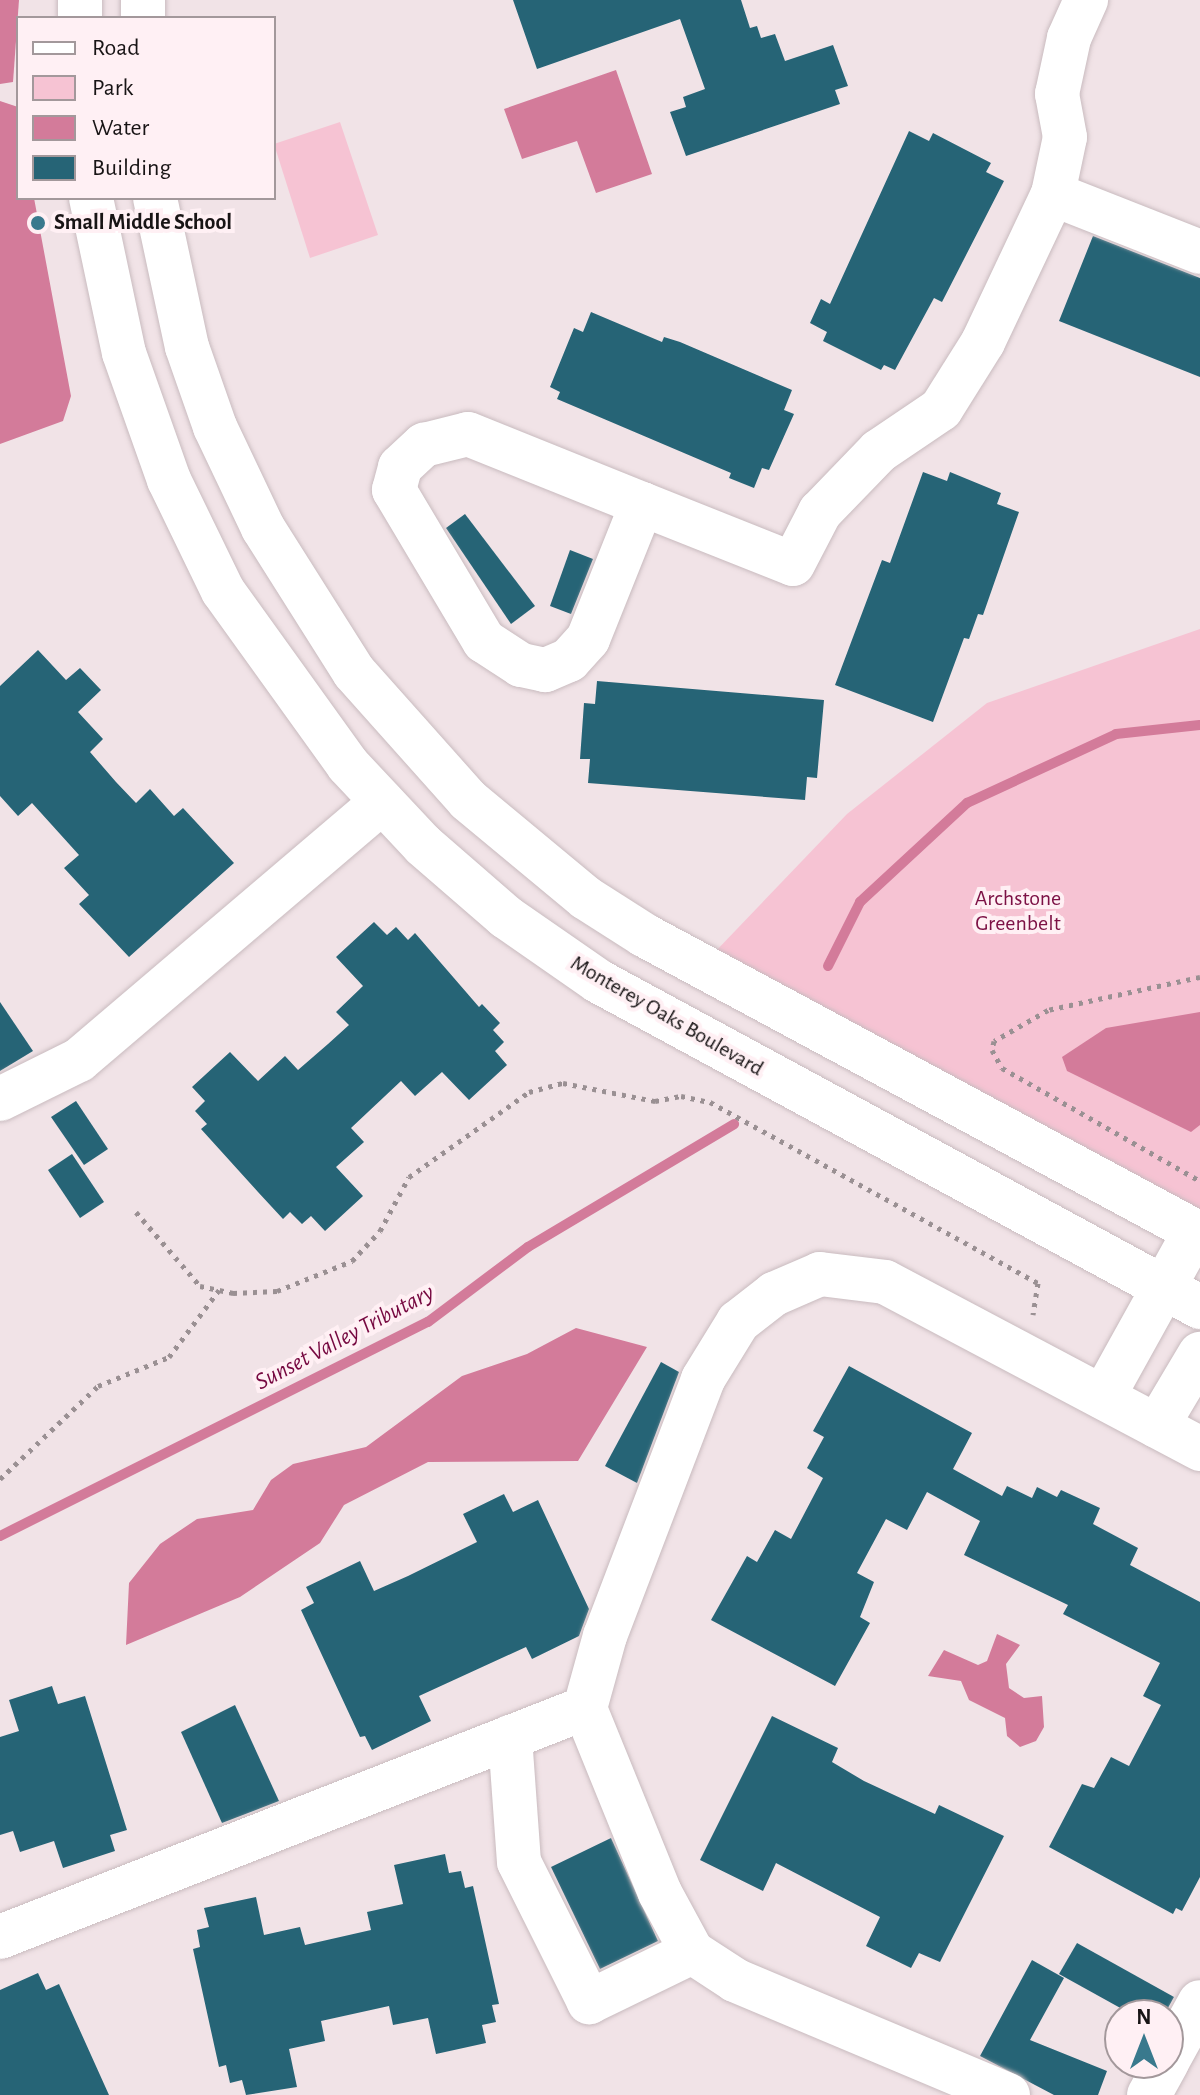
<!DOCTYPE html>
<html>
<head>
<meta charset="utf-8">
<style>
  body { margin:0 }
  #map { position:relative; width:1200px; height:2095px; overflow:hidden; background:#f1e3e7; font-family:"Alegreya Sans",sans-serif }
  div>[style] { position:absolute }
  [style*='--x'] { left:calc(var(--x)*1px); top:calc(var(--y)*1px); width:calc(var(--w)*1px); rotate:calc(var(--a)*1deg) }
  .green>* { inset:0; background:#f6c3d3 }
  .water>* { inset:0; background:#d37b9a }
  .stream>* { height:10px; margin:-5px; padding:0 5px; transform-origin:5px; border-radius:5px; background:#d37b9a }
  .building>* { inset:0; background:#266476 }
  .path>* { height:5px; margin-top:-2.5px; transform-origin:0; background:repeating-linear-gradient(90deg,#9a9093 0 4px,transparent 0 10px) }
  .roads { filter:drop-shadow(0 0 2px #c9bbbf) drop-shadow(0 0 2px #c9bbbf) }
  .minor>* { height:44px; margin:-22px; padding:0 22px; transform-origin:22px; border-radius:22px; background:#fff }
  .dots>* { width:22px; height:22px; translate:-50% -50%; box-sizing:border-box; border:4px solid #fff0f4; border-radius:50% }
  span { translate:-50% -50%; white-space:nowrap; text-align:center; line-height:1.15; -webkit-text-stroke:8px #fff0f4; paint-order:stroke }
  .poi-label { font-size:22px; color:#181415; font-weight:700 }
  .left { translate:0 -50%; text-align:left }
  .park-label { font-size:22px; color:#7c1145 }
  .street-label { font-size:22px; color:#181415 }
  .water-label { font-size:24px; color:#760840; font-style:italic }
  .legend { position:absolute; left:16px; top:16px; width:260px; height:184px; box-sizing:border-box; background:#fff0f4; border:2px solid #a3989b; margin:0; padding:10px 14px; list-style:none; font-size:24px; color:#181415 }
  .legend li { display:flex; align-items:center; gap:16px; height:40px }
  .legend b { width:40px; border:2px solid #a3989b }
  .north { position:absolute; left:1104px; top:1999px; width:80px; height:80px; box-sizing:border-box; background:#fff0f4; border:2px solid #a3989b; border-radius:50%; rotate:0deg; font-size:22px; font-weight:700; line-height:32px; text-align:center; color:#181415 }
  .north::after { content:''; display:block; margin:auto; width:28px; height:36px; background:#39798d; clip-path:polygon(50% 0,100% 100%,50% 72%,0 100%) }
</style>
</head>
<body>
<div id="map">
  <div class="green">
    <div style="clip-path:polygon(340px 122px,378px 235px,310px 258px,274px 144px)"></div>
    <div style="clip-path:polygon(1200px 629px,1200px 1216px,714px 953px,847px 814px,987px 703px)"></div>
  </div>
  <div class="water">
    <div style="clip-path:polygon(0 0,19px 0,13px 82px,0 84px)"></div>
    <div style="clip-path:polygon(616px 70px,652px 174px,596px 193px,577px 141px,522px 159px,504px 109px)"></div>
    <div style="clip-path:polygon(0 101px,18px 107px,18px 198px,34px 198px,71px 396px,63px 421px,0 444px)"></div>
    <div style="clip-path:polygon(1200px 1012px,1200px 1125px,1191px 1132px,1067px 1071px,1062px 1057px,1106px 1028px)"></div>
    <div style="clip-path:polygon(576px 1328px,647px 1347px,578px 1461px,428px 1462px,344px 1505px,320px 1543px,240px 1597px,126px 1645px,129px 1583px,160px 1544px,197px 1519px,253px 1510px,271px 1480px,293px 1464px,366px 1447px,462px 1376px,527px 1354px)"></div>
    <div style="clip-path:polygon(997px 1634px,1020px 1645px,1006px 1664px,1009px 1688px,1024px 1698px,1042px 1696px,1044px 1727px,1036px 1741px,1020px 1747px,1007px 1736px,1005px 1718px,969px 1700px,961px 1681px,928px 1676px,944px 1650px,978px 1665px,987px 1661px)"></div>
  </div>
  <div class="stream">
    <div style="--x:828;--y:966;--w:72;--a:-63.4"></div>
    <div style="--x:860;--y:902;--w:146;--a:-42.8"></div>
    <div style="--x:967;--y:803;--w:164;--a:-24.8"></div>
    <div style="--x:1116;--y:734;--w:84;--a:-6.1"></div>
    <div style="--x:0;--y:1536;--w:479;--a:-26.6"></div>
    <div style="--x:428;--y:1322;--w:125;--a:-36.9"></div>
    <div style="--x:528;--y:1247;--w:240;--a:-30.8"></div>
  </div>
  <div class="building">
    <div style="clip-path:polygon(513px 0,741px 0,750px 28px,757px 26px,761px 38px,775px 34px,785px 61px,833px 45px,848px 86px,835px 90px,840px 104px,686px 156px,670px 112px,686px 107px,683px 97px,705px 89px,680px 19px,537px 69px)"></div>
    <div style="clip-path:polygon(909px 131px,929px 141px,933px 133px,991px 163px,986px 172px,1004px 181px,942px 302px,934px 298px,895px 370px,884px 365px,881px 370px,823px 341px,827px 332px,810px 323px,821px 299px,830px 304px)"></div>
    <div style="clip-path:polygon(1093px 236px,1200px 278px,1200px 377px,1059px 321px)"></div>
    <div style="clip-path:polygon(591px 312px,662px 342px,664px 337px,680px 342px,792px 390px,784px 410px,794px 414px,769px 470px,762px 468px,754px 488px,729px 478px,731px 473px,557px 399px,560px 392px,550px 387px,574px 328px,583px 332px)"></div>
    <div style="clip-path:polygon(923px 472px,947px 481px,950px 472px,1001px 493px,997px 504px,1019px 512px,983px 615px,978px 614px,969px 639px,964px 638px,933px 722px,835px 685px,882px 560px,890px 563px)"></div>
    <div style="clip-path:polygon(465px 514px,535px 606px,511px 624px,446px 528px)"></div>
    <div style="clip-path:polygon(570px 550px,593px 559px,571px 614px,550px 606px)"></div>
    <div style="clip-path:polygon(38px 650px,66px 680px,80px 668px,101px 690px,78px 712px,103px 739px,90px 752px,116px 782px,136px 803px,150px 789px,174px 816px,183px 808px,234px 863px,129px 957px,79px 904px,89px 895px,64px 868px,79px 855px,32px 803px,18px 816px,0 796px,0 686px)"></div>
    <div style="clip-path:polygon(597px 681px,824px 700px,817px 778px,807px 777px,805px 800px,588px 783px,590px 759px,580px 759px,584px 703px,595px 704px)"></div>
    <div style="clip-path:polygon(374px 922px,387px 935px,396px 927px,408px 940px,415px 933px,479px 1007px,482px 1004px,500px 1023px,493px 1030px,504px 1042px,495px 1051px,507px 1065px,469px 1100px,442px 1072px,415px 1096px,401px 1081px,351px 1128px,364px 1142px,336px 1167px,363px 1196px,325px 1231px,311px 1216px,302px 1224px,290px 1212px,283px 1219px,258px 1192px,201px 1129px,207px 1124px,195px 1111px,205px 1101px,192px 1087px,230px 1052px,258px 1081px,285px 1056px,298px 1070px,328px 1044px,349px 1025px,336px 1012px,363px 986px,336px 957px)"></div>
    <div style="clip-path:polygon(0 1002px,33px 1051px,0 1071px)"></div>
    <div style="clip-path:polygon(76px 1101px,108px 1149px,84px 1165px,51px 1117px)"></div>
    <div style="clip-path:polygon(72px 1154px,104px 1202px,80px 1218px,48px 1170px)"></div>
    <div style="clip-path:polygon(661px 1362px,679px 1372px,637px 1483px,605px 1466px)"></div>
    <div style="clip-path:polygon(849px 1366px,972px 1433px,953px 1469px,1002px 1496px,1007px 1486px,1032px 1498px,1037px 1487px,1057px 1497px,1061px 1490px,1100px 1508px,1093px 1524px,1138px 1548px,1130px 1565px,1200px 1602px,1200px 1877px,1182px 1911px,1176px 1908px,1173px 1914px,1049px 1847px,1082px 1784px,1094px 1788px,1111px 1757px,1129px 1766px,1161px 1705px,1143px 1696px,1160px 1663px,1063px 1614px,1068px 1605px,964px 1555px,980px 1521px,927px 1492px,907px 1530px,886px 1519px,857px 1573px,874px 1582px,860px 1617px,870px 1623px,835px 1686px,711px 1620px,747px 1556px,757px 1562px,775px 1530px,791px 1539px,823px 1478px,807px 1468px,824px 1437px,813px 1431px)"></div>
    <div style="clip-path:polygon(504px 1494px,513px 1512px,538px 1500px,589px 1609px,579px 1636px,532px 1659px,526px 1647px,419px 1696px,431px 1721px,372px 1750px,365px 1736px,360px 1737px,301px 1610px,314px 1603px,306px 1587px,360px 1561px,374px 1591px,408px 1576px,477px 1542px,463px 1514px)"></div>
    <div style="clip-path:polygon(52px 1686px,58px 1704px,85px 1696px,127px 1830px,110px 1835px,115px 1851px,63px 1868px,54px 1841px,20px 1852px,13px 1831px,0 1835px,0 1737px,19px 1731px,9px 1700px)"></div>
    <div style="clip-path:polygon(235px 1705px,279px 1801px,222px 1823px,181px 1732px)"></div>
    <div style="clip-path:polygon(772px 1716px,838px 1748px,832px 1762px,864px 1781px,935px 1814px,939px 1805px,1004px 1836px,940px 1962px,919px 1953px,911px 1968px,866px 1946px,880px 1917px,776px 1863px,763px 1891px,700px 1860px)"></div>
    <div style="clip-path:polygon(611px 1838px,658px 1941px,600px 1969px,551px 1867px)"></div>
    <div style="clip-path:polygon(445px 1854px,449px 1873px,461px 1871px,465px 1888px,473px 1886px,499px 2004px,492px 2005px,496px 2022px,482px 2025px,486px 2043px,436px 2054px,428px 2018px,393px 2025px,389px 2006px,321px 2021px,325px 2041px,289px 2049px,297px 2087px,246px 2095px,242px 2080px,230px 2083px,226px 2065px,219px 2067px,193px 1949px,200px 1947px,197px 1930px,209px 1927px,204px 1908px,256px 1897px,264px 1935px,300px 1927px,305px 1945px,371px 1930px,367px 1912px,403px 1904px,394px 1865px)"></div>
    <div style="clip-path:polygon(1077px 1943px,1174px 1997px,1164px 2015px,1133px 2015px,1059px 1974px)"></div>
    <div style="clip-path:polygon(1032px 1960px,1064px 1978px,1030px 2040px,1107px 2071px,1098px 2095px,1054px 2095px,980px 2056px)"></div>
    <div style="clip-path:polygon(38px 1973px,46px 1990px,59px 1984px,109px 2095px,0 2095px,0 1990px)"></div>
  </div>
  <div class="path">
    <div style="--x:1200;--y:977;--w:156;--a:167.8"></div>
    <div style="--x:1048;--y:1010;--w:62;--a:150.1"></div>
    <div style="--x:994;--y:1041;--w:9;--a:103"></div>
    <div style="--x:992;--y:1050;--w:21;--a:61"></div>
    <div style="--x:1002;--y:1068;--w:228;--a:29.7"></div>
    <div style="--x:136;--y:1212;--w:98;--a:49.1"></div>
    <div style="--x:200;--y:1286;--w:34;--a:12"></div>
    <div style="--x:233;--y:1293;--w:44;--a:-2.6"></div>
    <div style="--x:277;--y:1291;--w:81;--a:-21.8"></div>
    <div style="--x:352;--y:1261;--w:41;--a:-47"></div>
    <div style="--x:380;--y:1231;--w:61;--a:-61.8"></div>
    <div style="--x:409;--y:1177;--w:147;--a:-35.3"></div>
    <div style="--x:529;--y:1092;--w:35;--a:-15"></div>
    <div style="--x:563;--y:1083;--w:94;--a:11.1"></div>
    <div style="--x:655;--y:1101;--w:26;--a:-11"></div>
    <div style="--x:681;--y:1096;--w:30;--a:12"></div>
    <div style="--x:710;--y:1102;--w:375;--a:28.9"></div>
    <div style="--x:1038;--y:1283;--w:32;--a:99"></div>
    <div style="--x:0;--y:1479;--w:135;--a:-43.5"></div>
    <div style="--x:98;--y:1386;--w:77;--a:-22.2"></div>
    <div style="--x:169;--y:1357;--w:84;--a:-53.3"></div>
  </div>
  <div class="roads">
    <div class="minor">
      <div style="--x:80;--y:18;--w:18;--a:-90"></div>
      <div style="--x:143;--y:18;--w:18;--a:-90"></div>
      <div style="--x:1053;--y:194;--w:158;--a:21.5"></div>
      <div style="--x:91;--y:198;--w:158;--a:78"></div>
      <div style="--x:124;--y:353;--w:135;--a:70.5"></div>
      <div style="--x:169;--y:480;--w:123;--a:64.1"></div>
      <div style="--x:223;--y:591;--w:214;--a:54.3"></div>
      <div style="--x:348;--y:765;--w:110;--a:46.8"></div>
      <div style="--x:423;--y:845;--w:110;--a:40.9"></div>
      <div style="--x:506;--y:917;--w:112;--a:34.8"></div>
      <div style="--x:598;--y:981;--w:685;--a:28.44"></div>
      <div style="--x:155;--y:198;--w:152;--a:77.9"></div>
      <div style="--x:187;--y:347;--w:85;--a:70.7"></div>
      <div style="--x:215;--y:427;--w:112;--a:64.6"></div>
      <div style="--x:263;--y:528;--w:170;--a:57.7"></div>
      <div style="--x:354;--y:672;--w:171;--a:48.3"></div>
      <div style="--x:468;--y:800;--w:153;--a:39.7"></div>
      <div style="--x:586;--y:898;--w:69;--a:32.5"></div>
      <div style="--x:644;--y:935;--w:631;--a:28.27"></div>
      <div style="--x:642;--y:504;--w:145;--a:111.8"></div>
      <div style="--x:588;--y:639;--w:28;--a:132"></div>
      <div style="--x:569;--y:660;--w:26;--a:157"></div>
      <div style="--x:545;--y:670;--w:25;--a:-168"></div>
      <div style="--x:521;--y:665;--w:44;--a:-147"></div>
      <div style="--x:484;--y:641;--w:176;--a:-120.8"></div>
      <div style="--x:394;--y:490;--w:24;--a:-75"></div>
      <div style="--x:400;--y:467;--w:33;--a:-43"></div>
      <div style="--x:424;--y:445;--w:45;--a:-14"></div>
      <div style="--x:468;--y:434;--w:188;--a:21.9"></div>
      <div style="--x:642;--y:504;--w:162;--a:21.7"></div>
      <div style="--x:793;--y:564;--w:59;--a:-62.6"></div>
      <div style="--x:820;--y:512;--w:85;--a:-46"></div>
      <div style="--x:879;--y:451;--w:75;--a:-34.1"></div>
      <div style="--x:941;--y:409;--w:79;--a:-57.9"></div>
      <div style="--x:983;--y:342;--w:164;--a:-64.7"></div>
      <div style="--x:1053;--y:194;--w:58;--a:-78.1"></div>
      <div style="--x:1065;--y:137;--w:44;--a:-100.5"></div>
      <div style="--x:1057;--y:94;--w:57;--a:-77.9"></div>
      <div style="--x:1069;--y:38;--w:42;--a:-65.9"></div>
      <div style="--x:0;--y:1099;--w:88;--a:-26.3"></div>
      <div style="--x:79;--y:1060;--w:398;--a:-40.4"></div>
      <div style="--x:1103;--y:1397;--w:190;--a:-61"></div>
      <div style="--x:1157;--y:1426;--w:84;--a:-59.2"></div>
      <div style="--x:510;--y:1737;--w:125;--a:85.9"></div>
      <div style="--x:519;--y:1862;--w:157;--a:63.4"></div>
      <div style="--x:589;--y:2002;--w:114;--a:-25.9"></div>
      <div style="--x:0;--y:1937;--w:628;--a:-21.38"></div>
      <div style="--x:1168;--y:2060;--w:66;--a:-61.1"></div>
      <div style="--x:1008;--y:2095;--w:296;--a:-157.2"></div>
      <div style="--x:735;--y:1980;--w:51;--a:-146.9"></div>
      <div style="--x:692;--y:1952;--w:67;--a:-118.5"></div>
      <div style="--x:660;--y:1893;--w:200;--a:-112.1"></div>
      <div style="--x:585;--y:1708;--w:75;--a:-74.5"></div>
      <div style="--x:605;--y:1636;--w:275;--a:-69.1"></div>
      <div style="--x:703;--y:1379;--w:67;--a:-58.4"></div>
      <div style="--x:738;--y:1322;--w:46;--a:-37.9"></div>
      <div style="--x:774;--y:1294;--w:50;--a:-23.5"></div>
      <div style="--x:820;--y:1274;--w:65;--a:7"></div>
      <div style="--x:885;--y:1282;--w:357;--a:27.9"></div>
      <div style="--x:1149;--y:2095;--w:37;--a:-61"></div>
    </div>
  </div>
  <div class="dots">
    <div style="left:38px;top:223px;background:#39798d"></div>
  </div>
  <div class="poi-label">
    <span class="left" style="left:54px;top:223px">Small Middle School</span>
  </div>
  <div class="park-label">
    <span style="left:1018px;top:911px">Archstone<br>Greenbelt</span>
  </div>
  <div class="street-label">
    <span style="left:667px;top:1016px;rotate:30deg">Monterey Oaks Boulevard</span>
  </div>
  <div class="water-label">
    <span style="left:345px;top:1338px;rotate:-28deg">Sunset Valley Tributary</span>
  </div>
  <ul class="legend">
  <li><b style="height:10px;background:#fff"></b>Road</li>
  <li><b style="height:22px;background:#f6c3d3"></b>Park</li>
  <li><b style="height:22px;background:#d37b9a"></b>Water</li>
  <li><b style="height:22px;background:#266476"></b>Building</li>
  </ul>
  <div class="north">N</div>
</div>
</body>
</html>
